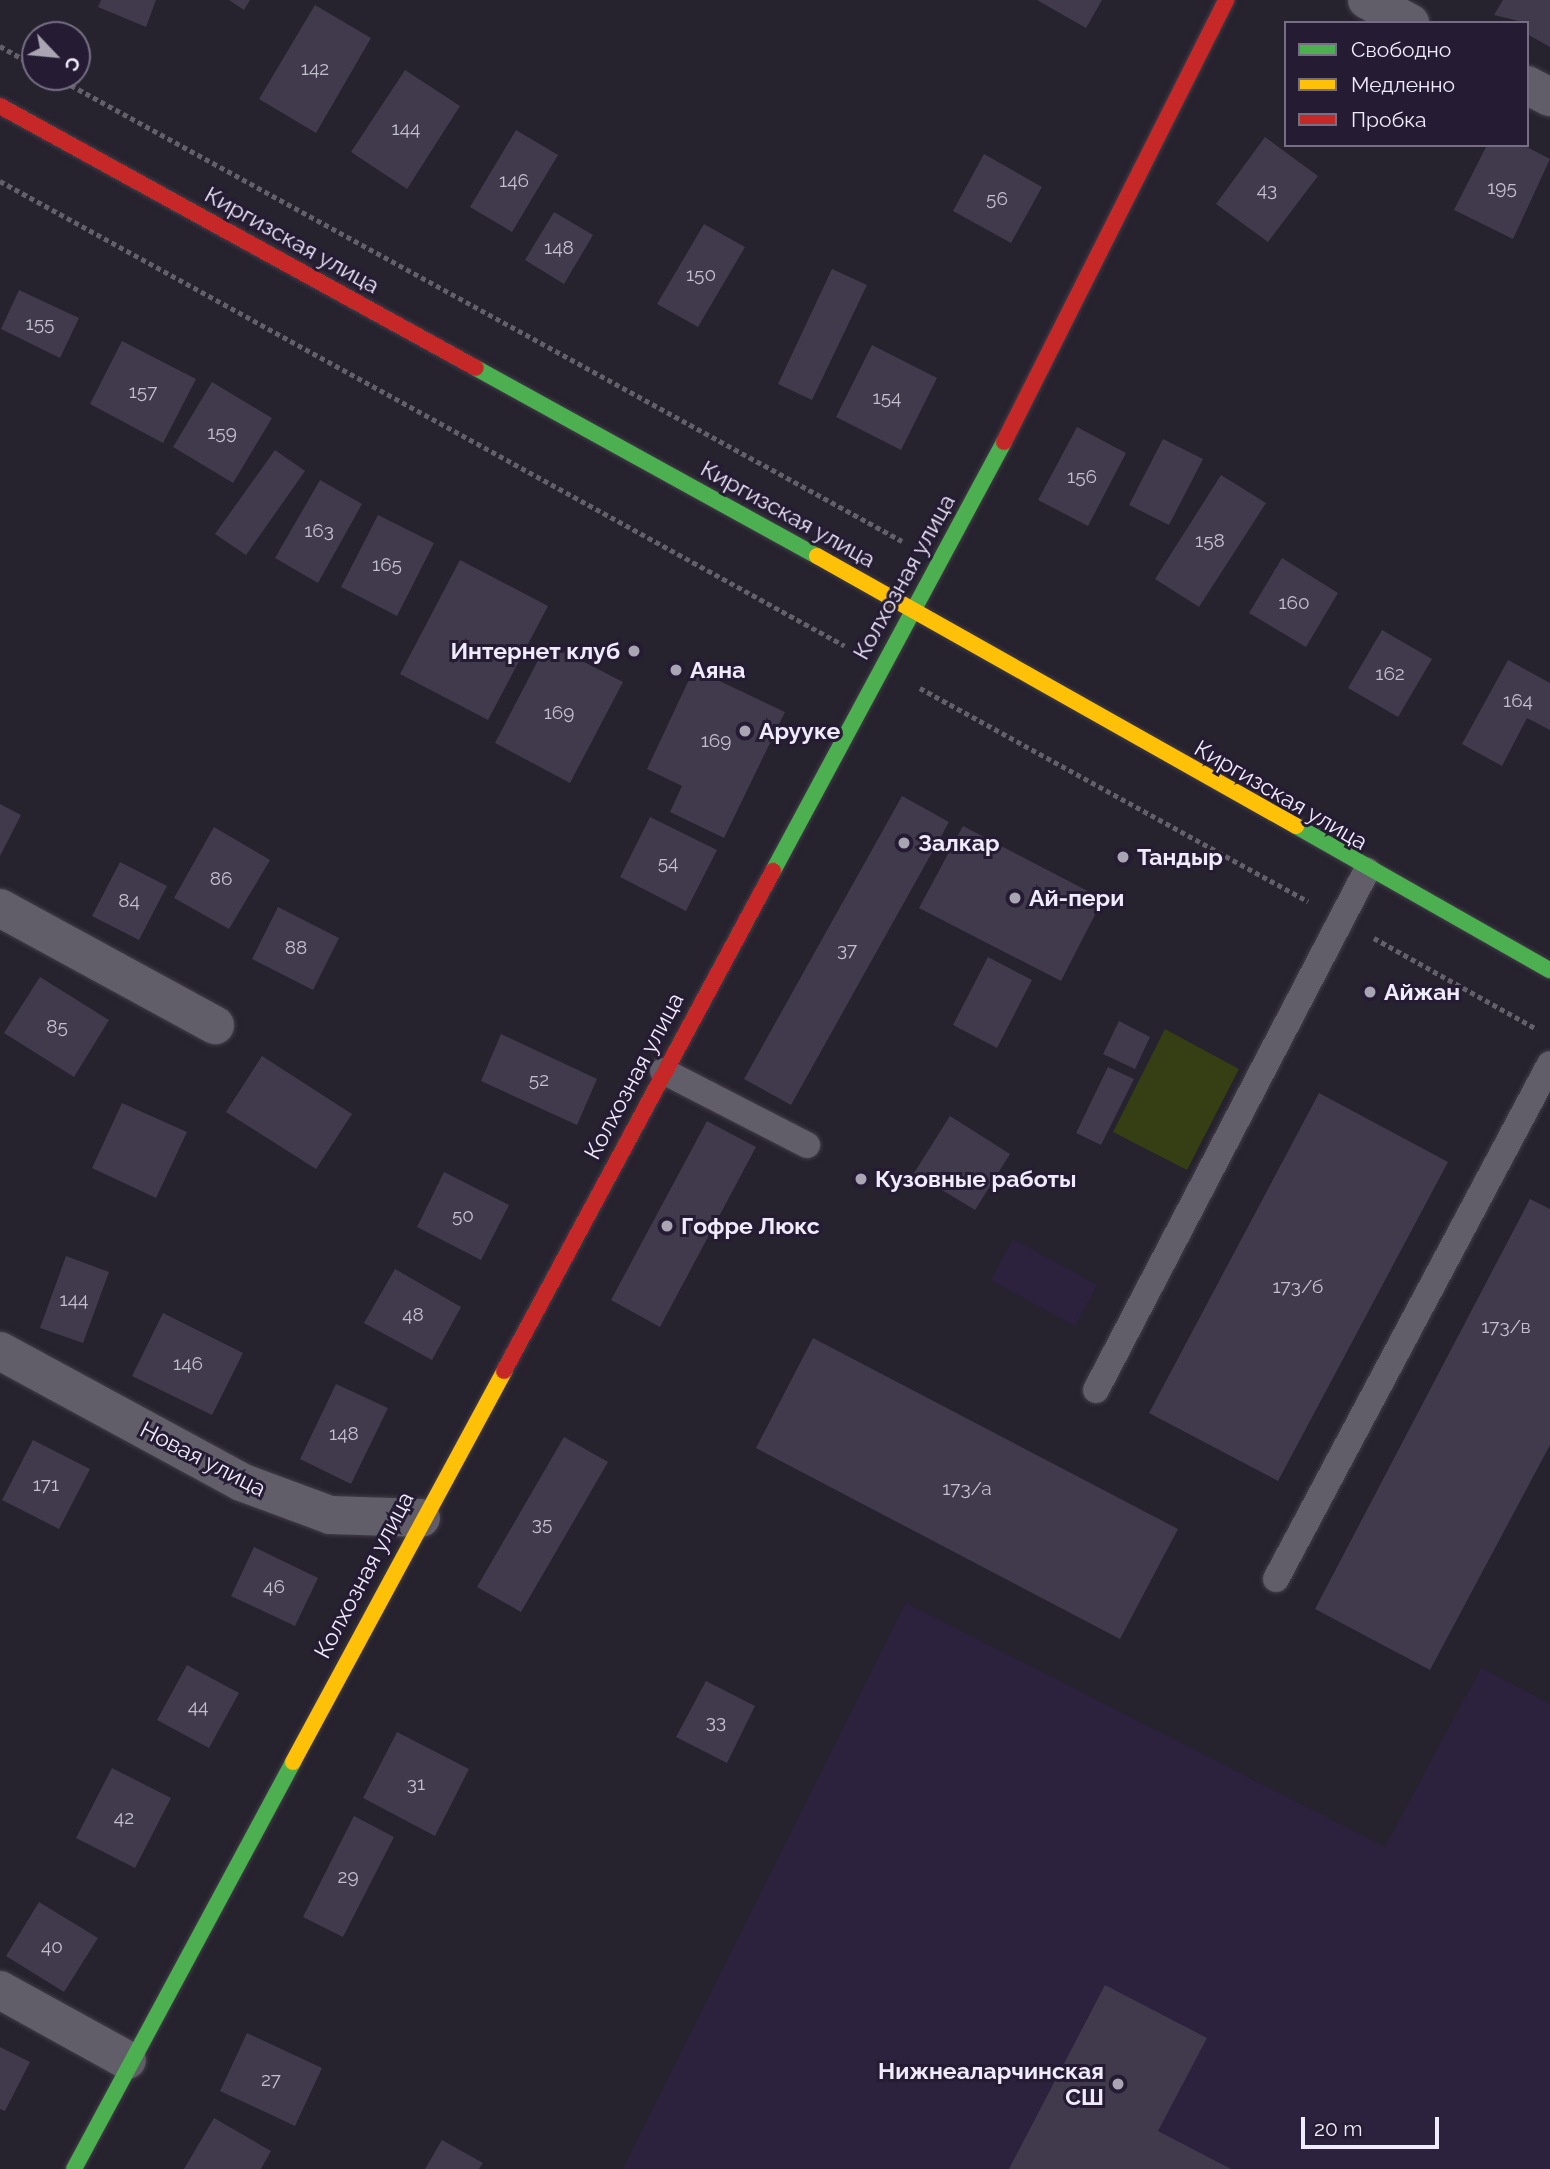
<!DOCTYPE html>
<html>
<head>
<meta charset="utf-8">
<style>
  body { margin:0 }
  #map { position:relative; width:1550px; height:2169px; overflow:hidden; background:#26222e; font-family:Raleway,sans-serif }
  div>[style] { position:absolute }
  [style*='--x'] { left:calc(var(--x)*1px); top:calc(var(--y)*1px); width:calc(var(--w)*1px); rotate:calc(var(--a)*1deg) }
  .built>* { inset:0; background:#2c223d }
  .green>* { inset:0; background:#363e13 }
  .building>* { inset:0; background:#403a4c }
  .path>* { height:4.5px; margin-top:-2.25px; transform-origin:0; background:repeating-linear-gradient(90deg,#63606a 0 5px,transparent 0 8.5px) }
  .roads { filter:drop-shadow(0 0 2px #413c47) drop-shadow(0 0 2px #413c47) }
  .lane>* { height:26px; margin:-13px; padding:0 13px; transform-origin:13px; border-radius:13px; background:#625e69 }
  .street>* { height:38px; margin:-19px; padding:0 19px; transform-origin:19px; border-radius:19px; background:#625e69 }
  .fast>* { height:16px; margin:-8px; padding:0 8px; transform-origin:8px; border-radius:8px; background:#4caf50 }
  .slow>* { height:16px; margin:-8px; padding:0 8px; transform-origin:8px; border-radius:8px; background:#ffc107 }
  .jam>* { height:16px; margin:-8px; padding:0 8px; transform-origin:8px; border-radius:8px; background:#c62828 }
  .dots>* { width:19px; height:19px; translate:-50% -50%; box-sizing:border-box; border:4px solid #251c34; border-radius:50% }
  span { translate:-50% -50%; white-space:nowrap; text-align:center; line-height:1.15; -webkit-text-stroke:6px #251c34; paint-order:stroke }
  .number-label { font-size:19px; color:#c4bfcf }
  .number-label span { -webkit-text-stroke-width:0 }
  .street-label { font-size:23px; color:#f0ebfb }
  .poi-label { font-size:23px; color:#f0ebfb; font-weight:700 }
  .right { translate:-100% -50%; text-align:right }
  .left { translate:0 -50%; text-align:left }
  .legend { position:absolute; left:1284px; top:21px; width:245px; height:126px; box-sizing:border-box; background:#251c34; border:2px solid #766f84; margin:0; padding:9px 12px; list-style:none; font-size:21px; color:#f0ebfb }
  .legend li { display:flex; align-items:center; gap:14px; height:35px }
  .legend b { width:35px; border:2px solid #766f84 }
  .north { position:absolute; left:21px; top:21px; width:70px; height:70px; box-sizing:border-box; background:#251c34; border:2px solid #766f84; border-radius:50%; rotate:116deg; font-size:19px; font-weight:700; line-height:28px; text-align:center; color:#f0ebfb }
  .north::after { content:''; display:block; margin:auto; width:24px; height:32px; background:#a9a5b3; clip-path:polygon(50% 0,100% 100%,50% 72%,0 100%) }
  .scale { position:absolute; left:1301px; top:2117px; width:138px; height:32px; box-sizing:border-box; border:4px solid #f0ebfb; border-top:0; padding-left:9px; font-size:21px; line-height:24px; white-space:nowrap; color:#f0ebfb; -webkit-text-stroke:5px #251c34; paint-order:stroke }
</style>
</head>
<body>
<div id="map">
  <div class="built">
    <div style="clip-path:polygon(1013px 1239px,1097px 1285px,1075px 1326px,991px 1280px)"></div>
    <div style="clip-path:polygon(906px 1603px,1385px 1847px,1481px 1668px,1550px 1704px,1550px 2169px,623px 2169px)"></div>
  </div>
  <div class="green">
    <div style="clip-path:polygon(1165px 1029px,1239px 1069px,1187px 1170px,1113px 1132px)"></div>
  </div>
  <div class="building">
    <div style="clip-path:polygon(101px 0,156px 0,146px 27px,98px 7px)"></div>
    <div style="clip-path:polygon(229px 0,250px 0,244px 10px)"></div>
    <div style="clip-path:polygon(1037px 0,1102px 0,1086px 28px)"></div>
    <div style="clip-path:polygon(1503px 0,1550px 0,1550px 47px,1527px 34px,1527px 23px,1494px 15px)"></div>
    <div style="clip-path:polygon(315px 5px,371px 38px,316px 133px,259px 99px)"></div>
    <div style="clip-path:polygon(405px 70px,460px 106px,407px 189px,351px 152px)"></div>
    <div style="clip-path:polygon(516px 130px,558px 155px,512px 232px,470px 207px)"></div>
    <div style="clip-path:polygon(1265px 137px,1318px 176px,1268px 242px,1216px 204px)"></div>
    <div style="clip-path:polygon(1487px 145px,1523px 145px,1550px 159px,1513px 239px,1454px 210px)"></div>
    <div style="clip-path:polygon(984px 154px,1042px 187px,1011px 243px,953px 211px)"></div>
    <div style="clip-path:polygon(554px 212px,593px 235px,564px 284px,525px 260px)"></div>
    <div style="clip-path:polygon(704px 224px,745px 247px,698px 327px,657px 304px)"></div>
    <div style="clip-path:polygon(832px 269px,867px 285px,812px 400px,778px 384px)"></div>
    <div style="clip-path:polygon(19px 290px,79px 318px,60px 358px,1px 329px)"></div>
    <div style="clip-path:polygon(122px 341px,196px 379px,163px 443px,90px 404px)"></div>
    <div style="clip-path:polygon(872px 345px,937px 378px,901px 450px,836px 417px)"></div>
    <div style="clip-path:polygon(212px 382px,272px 418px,233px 483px,173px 447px)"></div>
    <div style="clip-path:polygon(1077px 427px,1126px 453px,1088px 526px,1038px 500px)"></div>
    <div style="clip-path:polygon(1163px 439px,1203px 459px,1169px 525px,1129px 505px)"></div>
    <div style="clip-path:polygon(275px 450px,305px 471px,246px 555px,215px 534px)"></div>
    <div style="clip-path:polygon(1221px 475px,1266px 503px,1199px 607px,1155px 579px)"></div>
    <div style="clip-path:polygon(320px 480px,362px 504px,318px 583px,275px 558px)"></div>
    <div style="clip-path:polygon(378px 515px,434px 543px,397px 616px,341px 587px)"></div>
    <div style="clip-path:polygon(1282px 558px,1338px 593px,1306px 647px,1249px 613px)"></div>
    <div style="clip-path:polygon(460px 560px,548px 606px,488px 720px,400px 674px)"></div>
    <div style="clip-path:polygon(1382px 630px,1432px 659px,1398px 717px,1348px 688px)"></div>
    <div style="clip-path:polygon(547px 643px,623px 682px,570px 783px,495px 743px)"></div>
    <div style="clip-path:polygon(1508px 660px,1550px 683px,1550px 730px,1527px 718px,1502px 766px,1462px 744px)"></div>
    <div style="clip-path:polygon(694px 669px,785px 712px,724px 838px,670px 812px,682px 786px,647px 769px)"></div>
    <div style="clip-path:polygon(902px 796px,949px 822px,791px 1105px,744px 1079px)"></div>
    <div style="clip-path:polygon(0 804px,21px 815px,0 856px)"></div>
    <div style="clip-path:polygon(650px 817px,717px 850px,686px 911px,620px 877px)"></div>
    <div style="clip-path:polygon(963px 826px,1103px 899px,1061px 981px,919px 908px)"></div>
    <div style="clip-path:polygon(214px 827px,270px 860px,229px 929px,174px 898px)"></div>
    <div style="clip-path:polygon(120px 862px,167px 886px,139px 940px,92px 916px)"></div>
    <div style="clip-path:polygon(278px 907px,339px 938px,313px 990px,252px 959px)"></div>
    <div style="clip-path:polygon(988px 957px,1032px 980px,997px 1048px,953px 1025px)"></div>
    <div style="clip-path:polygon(40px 977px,109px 1020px,74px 1077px,4px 1033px)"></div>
    <div style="clip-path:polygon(1119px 1021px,1150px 1037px,1135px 1069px,1103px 1054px)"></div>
    <div style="clip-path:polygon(501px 1034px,597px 1079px,577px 1125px,481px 1081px)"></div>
    <div style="clip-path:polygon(262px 1056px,352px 1114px,316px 1169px,226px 1112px)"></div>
    <div style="clip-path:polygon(1108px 1067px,1134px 1079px,1101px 1145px,1076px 1133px)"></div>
    <div style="clip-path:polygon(1319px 1093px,1448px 1162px,1278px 1481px,1149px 1413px)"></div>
    <div style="clip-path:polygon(122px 1103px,187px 1132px,156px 1198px,92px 1168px)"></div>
    <div style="clip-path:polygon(950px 1116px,1010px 1154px,975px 1210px,914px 1173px)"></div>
    <div style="clip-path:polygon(707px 1121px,756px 1147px,660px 1327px,611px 1300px)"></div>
    <div style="clip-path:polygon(444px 1172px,509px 1205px,481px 1260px,417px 1227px)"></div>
    <div style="clip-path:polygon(1530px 1199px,1550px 1209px,1550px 1445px,1430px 1670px,1315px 1609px)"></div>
    <div style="clip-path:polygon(66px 1256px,109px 1272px,83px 1343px,40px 1328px)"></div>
    <div style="clip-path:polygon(395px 1269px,461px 1307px,432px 1360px,364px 1323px)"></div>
    <div style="clip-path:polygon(163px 1313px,243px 1353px,212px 1415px,132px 1376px)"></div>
    <div style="clip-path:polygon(813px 1338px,1178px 1529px,1120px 1639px,756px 1448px)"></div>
    <div style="clip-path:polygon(336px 1384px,388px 1408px,351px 1484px,300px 1459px)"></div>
    <div style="clip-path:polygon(564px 1437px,608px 1462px,521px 1612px,477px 1587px)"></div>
    <div style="clip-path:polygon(33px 1440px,90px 1469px,59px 1529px,2px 1500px)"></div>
    <div style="clip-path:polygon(254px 1547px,318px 1578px,295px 1626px,231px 1596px)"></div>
    <div style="clip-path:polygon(187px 1665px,239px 1693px,209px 1748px,157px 1720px)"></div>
    <div style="clip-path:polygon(706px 1681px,755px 1706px,727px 1763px,676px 1737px)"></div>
    <div style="clip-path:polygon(397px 1732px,469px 1769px,435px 1836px,363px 1798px)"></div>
    <div style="clip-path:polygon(112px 1768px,171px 1798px,135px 1868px,76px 1838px)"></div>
    <div style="clip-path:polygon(354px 1816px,394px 1837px,343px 1937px,303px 1917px)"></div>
    <div style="clip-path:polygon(39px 1902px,98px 1938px,64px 1992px,6px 1956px)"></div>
    <div style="clip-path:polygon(1105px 1985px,1207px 2038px,1158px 2131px,1231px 2169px,1009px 2169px)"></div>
    <div style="clip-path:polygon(247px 2033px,322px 2068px,295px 2126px,220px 2091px)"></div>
    <div style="clip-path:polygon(0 2047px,30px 2062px,5px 2111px,0 2109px)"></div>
    <div style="clip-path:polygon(214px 2118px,271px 2151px,261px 2169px,184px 2169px)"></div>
    <div style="clip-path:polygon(442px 2140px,483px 2163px,479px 2169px,425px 2169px)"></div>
  </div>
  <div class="path">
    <div style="--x:0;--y:46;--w:40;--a:29.7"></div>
    <div style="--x:56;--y:77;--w:965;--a:28.74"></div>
    <div style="--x:0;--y:181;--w:964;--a:28.82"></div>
    <div style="--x:920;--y:688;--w:443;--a:28.8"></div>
    <div style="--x:1374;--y:938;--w:187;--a:29.2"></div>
  </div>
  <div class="roads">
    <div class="lane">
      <div style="--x:663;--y:1071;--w:162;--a:27.2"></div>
      <div style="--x:1096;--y:1390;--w:586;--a:-62.47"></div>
      <div style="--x:1276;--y:1579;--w:583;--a:-61.99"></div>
    </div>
    <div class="street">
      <div style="--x:1367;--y:0;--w:49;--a:28.1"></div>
      <div style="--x:1527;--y:85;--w:26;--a:28"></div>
      <div style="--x:0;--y:908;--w:245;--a:28.6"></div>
      <div style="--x:0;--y:1351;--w:274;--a:28.5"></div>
      <div style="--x:241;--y:1482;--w:95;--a:20.3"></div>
      <div style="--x:330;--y:1515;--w:91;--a:1.9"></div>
      <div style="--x:0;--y:1990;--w:145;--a:28.9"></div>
    </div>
    <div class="fast">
      <div style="--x:476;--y:368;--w:389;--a:28.9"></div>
      <div style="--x:1296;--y:826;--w:292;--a:29.6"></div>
      <div style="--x:773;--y:871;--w:487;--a:-61.7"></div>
      <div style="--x:74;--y:2169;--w:462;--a:-61.7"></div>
    </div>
    <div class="slow">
      <div style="--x:817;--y:556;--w:550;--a:29.41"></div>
      <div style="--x:293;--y:1762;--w:444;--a:-61.6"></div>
    </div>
    <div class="jam">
      <div style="--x:0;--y:106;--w:543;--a:28.83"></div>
      <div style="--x:1004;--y:442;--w:495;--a:-63.3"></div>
      <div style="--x:504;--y:1371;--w:568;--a:-61.72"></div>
    </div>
  </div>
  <div class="dots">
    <div style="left:634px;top:651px;background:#a9a5b3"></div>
    <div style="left:676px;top:670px;background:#a9a5b3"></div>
    <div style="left:745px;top:731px;background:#a9a5b3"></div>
    <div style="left:904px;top:843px;background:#a9a5b3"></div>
    <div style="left:1123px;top:857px;background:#a9a5b3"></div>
    <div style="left:1015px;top:898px;background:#a9a5b3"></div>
    <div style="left:1370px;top:992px;background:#a9a5b3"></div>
    <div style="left:861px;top:1179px;background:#a9a5b3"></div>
    <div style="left:667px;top:1226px;background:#a9a5b3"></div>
    <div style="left:1118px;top:2084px;background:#a9a5b3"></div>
  </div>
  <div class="number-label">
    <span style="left:315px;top:69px">142</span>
    <span style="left:406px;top:129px">144</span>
    <span style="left:514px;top:181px">146</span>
    <span style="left:1502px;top:188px">195</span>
    <span style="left:1267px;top:190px">43</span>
    <span style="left:997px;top:199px">56</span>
    <span style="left:559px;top:248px">148</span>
    <span style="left:701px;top:275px">150</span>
    <span style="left:40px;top:324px">155</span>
    <span style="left:143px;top:392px">157</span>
    <span style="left:887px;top:398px">154</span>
    <span style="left:222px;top:433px">159</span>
    <span style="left:1082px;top:477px">156</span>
    <span style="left:319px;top:531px">163</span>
    <span style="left:1210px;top:541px">158</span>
    <span style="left:387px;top:565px">165</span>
    <span style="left:1294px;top:603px">160</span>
    <span style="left:1390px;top:674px">162</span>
    <span style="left:1518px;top:701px">164</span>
    <span style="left:559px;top:713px">169</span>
    <span style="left:716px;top:741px">169</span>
    <span style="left:668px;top:863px">54</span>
    <span style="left:221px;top:879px">86</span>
    <span style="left:129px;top:901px">84</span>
    <span style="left:296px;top:948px">88</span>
    <span style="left:847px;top:950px">37</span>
    <span style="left:57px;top:1027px">85</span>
    <span style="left:539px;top:1080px">52</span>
    <span style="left:463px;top:1216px">50</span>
    <span style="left:1298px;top:1287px">173/б</span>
    <span style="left:74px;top:1300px">144</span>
    <span style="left:413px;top:1315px">48</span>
    <span style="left:1506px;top:1327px">173/в</span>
    <span style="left:188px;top:1364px">146</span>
    <span style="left:344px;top:1434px">148</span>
    <span style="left:46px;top:1485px">171</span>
    <span style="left:967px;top:1489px">173/а</span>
    <span style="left:542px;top:1524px">35</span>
    <span style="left:274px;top:1587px">46</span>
    <span style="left:198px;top:1707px">44</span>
    <span style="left:716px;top:1722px">33</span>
    <span style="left:416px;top:1784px">31</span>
    <span style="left:124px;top:1818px">42</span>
    <span style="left:348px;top:1877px">29</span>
    <span style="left:52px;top:1947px">40</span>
    <span style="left:271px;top:2080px">27</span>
  </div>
  <div class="street-label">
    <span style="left:292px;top:240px;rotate:29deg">Киргизская улица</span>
    <span style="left:788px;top:514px;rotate:29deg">Киргизская улица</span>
    <span style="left:904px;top:577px;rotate:-61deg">Колхозная улица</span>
    <span style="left:1281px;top:795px;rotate:30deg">Киргизская улица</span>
    <span style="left:634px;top:1076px;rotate:-62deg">Колхозная улица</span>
    <span style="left:203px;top:1459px;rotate:27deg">Новая улица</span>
    <span style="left:364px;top:1575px;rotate:-62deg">Колхозная улица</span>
  </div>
  <div class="poi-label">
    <span class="right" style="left:620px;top:651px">Интернет клуб</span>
    <span class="left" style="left:690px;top:670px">Аяна</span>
    <span class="left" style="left:759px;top:731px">Арууке</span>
    <span class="left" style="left:918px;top:843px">Залкар</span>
    <span class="left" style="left:1137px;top:857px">Тандыр</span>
    <span class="left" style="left:1029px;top:898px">Ай-пери</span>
    <span class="left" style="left:1384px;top:992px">Айжан</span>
    <span class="left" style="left:875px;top:1179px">Кузовные работы</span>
    <span class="left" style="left:681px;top:1226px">Гофре Люкс</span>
    <span class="right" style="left:1104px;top:2084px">Нижнеаларчинская<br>СШ</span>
  </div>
  <ul class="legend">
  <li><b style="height:9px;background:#4caf50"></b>Свободно</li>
  <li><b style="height:9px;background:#ffc107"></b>Медленно</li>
  <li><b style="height:9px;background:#c62828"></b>Пробка</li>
  </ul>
  <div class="north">С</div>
  <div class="scale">20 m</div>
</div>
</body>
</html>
